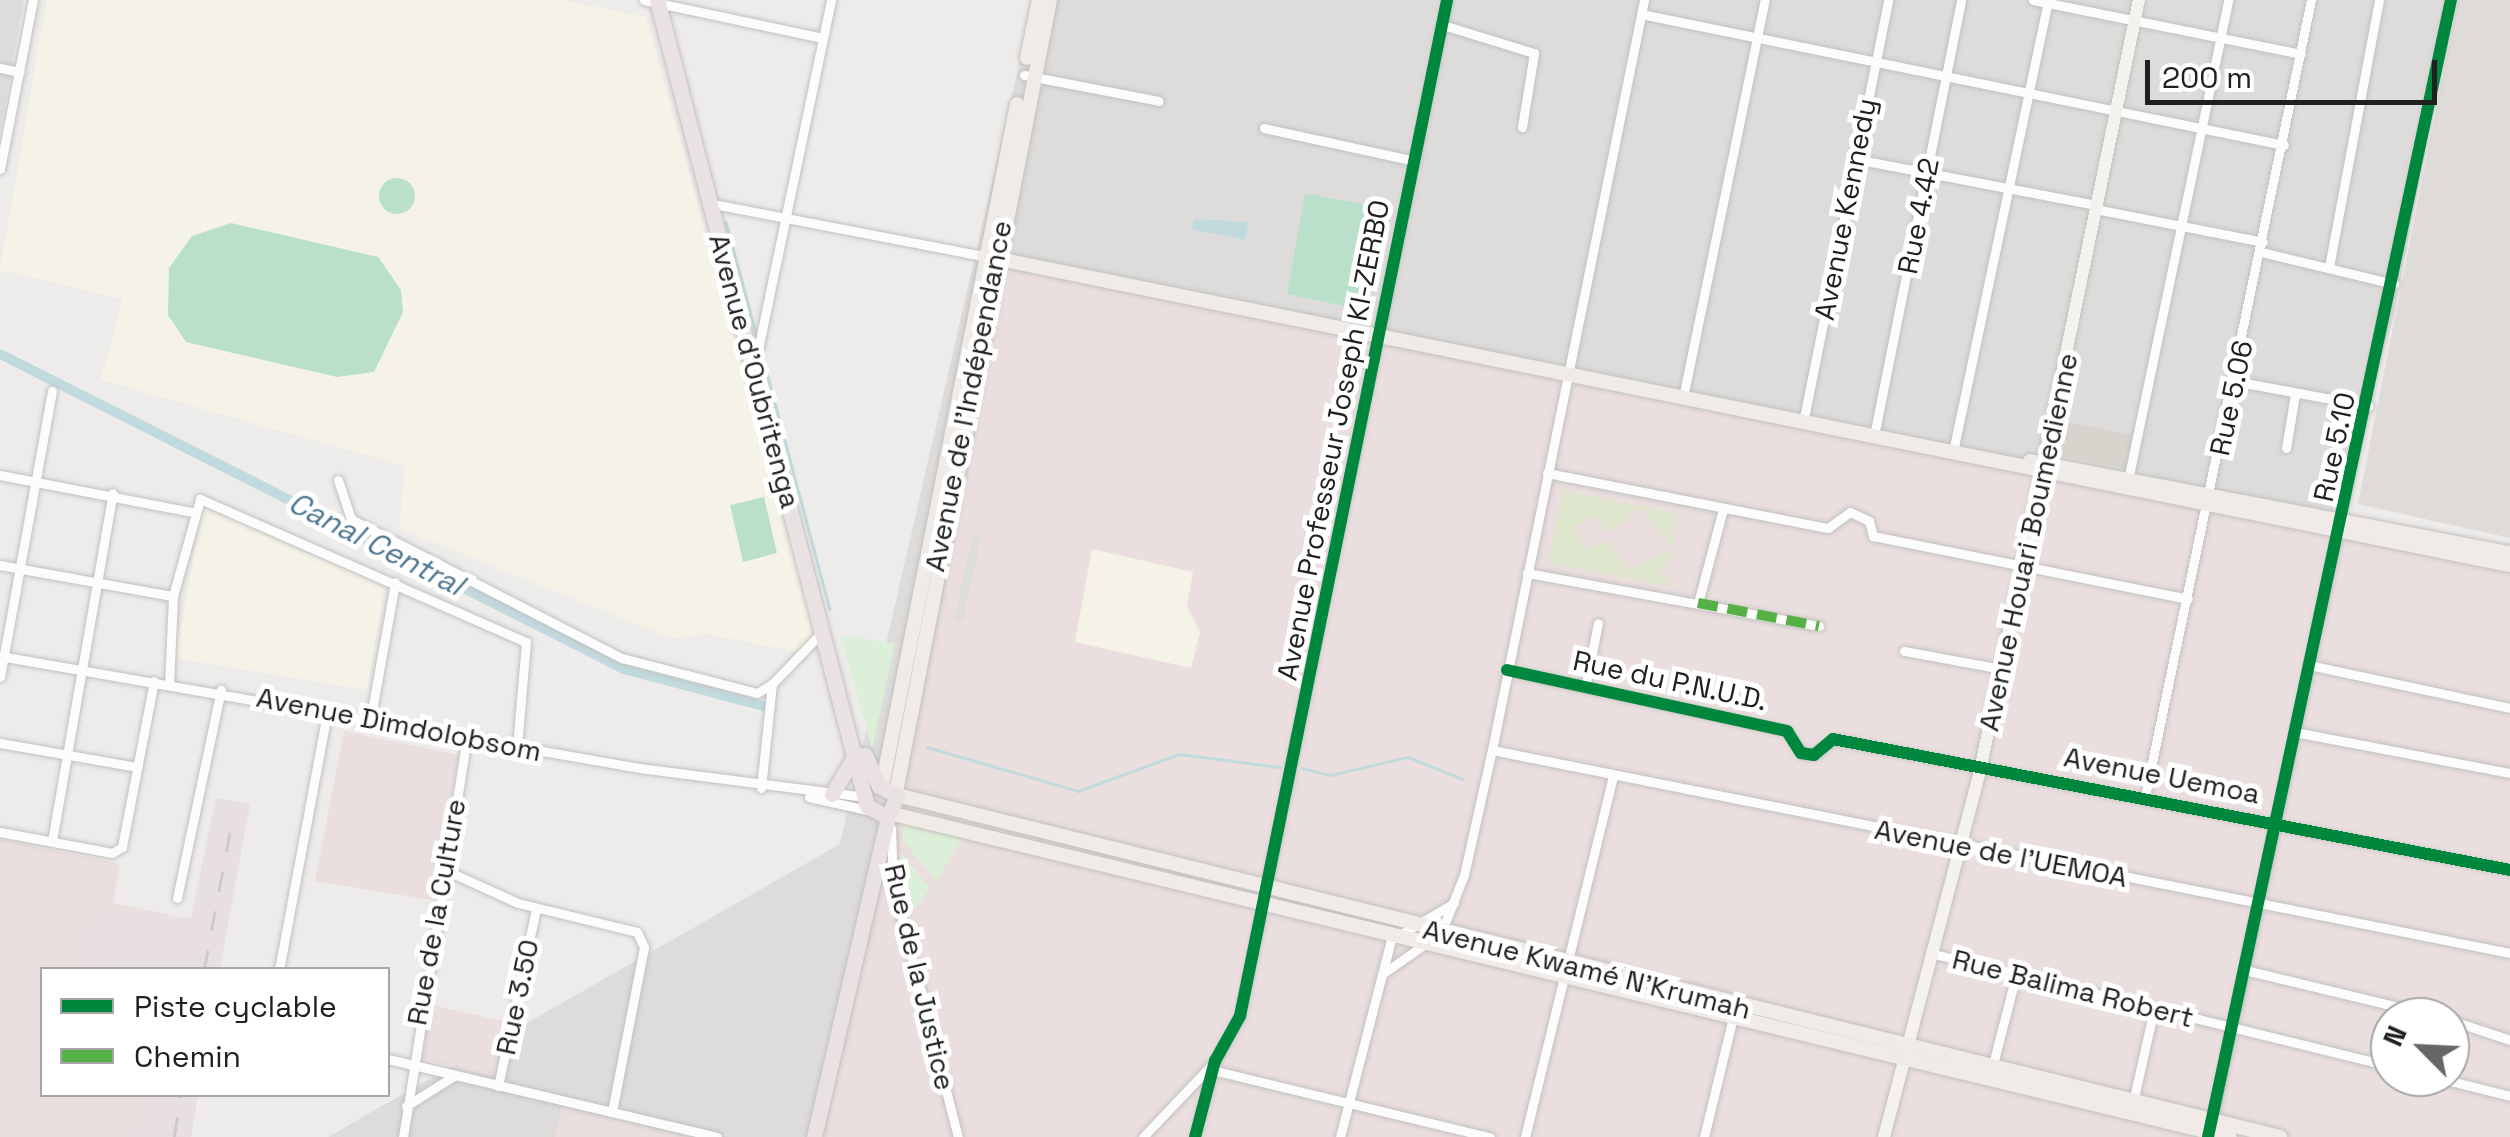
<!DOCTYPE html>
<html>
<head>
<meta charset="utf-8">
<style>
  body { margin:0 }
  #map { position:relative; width:2510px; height:1137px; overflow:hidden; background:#eeecea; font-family:"Space Grotesk",sans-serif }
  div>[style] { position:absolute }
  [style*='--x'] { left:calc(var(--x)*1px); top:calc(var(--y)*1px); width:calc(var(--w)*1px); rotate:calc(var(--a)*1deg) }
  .residential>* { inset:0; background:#dddcdb }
  .commercial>* { inset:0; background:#eadede }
  .industrial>* { inset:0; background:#e7dfe4 }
  .education>* { inset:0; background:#f5f3e7 }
  .airport>* { inset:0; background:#dedbd9 }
  .construction>* { inset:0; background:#d6d4cd }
  .grass>* { inset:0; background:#dee7cd }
  .park>* { inset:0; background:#dcf0d9 }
  .pitch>* { inset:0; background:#badfcb }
  .round { border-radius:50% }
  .parking>* { inset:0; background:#dedddc }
  .water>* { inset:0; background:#c1dadd }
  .stream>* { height:2.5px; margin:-1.25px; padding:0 1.25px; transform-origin:1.25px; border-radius:1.25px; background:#c1dadd }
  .canal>* { height:10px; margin:-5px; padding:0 5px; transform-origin:5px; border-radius:5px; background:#c1dadd }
  .roads { filter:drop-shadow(0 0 2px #c1c1c0) drop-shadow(0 0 2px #c1c1c0) }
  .street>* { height:9px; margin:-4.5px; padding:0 4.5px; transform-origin:4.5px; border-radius:4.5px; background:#fcfcfc }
  .secondary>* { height:12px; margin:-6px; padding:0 6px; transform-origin:6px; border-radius:6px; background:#f3f2ed }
  .primary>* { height:14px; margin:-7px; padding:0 7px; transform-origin:7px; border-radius:7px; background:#f0ebe7 }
  .highway>* { height:15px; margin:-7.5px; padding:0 7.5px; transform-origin:7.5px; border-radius:7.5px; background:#eae1e3 }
  .rail>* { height:2.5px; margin-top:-1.25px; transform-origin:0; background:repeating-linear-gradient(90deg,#cbcbcb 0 20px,transparent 0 40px) }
  .quiet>* { height:10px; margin-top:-5px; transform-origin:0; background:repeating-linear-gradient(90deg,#55b145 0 20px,transparent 0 30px) }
  .cycleway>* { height:12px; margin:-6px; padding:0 6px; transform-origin:6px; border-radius:6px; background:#00873e }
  span { translate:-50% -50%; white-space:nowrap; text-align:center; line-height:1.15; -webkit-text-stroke:10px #fff; paint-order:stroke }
  .street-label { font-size:28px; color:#202020 }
  .water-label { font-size:30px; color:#4d768f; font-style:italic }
  .legend { position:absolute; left:40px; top:967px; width:350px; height:130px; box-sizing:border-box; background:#fff; border:2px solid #a6a6a6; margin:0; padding:12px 18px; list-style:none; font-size:30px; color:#202020 }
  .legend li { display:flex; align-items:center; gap:20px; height:50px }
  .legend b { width:50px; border:2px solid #a6a6a6 }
  .north { position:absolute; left:2370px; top:997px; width:100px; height:100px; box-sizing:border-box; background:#fff; border:2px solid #a6a6a6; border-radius:50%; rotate:294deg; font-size:28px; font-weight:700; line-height:40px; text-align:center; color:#202020 }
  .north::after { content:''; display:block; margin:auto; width:35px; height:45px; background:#686767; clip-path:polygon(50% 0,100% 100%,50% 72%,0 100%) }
  .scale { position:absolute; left:2145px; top:60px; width:292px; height:45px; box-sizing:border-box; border:5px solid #202020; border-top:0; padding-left:12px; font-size:30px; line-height:35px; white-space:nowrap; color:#202020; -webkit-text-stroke:8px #fff; paint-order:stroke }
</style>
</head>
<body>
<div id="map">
  <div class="residential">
    <div style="clip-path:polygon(0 0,24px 0,0 132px)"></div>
    <div style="clip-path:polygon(evenodd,1034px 0,2452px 0,2394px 317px,2329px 521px,2510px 1137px,328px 1137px,840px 844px,1034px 0,2390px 1017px,2450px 1017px,2450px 1077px,2390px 1077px,2390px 1017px)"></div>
  </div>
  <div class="commercial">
    <div style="clip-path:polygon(evenodd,995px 258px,2510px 565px,2510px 1137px,814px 1137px,896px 792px,995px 258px,2390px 1017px,2450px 1017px,2450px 1077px,2390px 1077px,2390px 1017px)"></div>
    <div style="clip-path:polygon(344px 731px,459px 755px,432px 900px,315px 881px)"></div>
    <div style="clip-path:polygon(0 839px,120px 864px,113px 903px,171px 915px,83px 957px,89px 969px,42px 970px,42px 1094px,154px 1095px,137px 1137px,0 1137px)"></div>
    <div style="clip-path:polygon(431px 1005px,507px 1022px,495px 1077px,422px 1059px)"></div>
    <div style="clip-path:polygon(562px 1106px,690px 1137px,555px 1137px)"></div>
  </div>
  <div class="industrial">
    <div style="clip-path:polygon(216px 798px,250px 804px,220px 969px,89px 969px,83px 957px,97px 912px,191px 918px)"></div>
    <div style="clip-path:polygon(154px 1095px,198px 1095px,191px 1137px,137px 1137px)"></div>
  </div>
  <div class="education">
    <div style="clip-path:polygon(47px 0,560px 0,646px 17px,816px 634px,797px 652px,707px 634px,672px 638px,399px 528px,405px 466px,101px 380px,123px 299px,0 270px)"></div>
    <div style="clip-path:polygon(203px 507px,374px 578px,384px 589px,367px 690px,175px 658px)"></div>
    <div style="clip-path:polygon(1092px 549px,1193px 572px,1187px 606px,1200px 632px,1191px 668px,1075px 642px)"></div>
  </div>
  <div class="airport">
    <div style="clip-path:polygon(2458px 0,2510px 0,2510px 538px,2358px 504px)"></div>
  </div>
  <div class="construction">
    <div style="clip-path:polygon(2067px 422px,2133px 435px,2126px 468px,2061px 456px)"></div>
  </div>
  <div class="grass">
    <div style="clip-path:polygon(1563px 490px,1674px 513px,1673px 548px,1641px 507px,1610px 532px,1593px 516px,1574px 528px,1586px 549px,1608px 541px,1629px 572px,1666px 551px,1676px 553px,1660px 571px,1673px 587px,1548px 563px)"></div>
  </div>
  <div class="park">
    <div style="clip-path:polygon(841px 636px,895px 643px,872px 749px)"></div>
    <div style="clip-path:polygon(904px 822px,962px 838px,936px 881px,902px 839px)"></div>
    <div style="clip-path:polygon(900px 852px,930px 888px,910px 914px,900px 871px)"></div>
  </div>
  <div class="pitch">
    <div class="round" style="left:379px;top:178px;width:36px;height:36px"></div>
    <div style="clip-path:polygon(1305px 193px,1385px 209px,1364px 310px,1287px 294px)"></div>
    <div style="clip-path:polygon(231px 223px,378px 257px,401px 290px,403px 312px,374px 372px,337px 377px,186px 342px,168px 315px,169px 268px,192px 236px)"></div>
    <div style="clip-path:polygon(764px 497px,777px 553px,743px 562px,730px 505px)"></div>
  </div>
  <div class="parking">
    <div style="clip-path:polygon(972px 537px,981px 538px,963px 622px,954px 620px)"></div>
  </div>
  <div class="water">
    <div style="clip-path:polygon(1194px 219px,1248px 222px,1245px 240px,1192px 229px)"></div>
  </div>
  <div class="stream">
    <div style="--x:726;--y:222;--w:119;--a:74.9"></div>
    <div style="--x:762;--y:354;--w:264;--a:75.1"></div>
    <div style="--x:927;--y:747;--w:157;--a:16.2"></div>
    <div style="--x:1078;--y:791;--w:108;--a:-20.1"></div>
    <div style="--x:1179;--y:754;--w:102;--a:7.3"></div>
    <div style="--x:1302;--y:768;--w:29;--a:14"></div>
    <div style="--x:1330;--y:775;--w:80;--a:-13"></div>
    <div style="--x:1408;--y:757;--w:59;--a:21.8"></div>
  </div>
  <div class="canal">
    <div style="--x:0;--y:354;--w:699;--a:26.78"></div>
    <div style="--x:624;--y:669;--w:144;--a:14.9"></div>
  </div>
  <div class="roads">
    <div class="street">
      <div style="--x:644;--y:0;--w:183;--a:12"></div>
      <div style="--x:2033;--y:0;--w:273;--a:11.4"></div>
      <div style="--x:1641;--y:14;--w:656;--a:11.52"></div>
      <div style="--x:1443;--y:25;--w:95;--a:17.1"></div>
      <div style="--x:1534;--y:53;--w:75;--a:99.2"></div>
      <div style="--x:0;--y:68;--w:20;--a:11"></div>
      <div style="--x:1024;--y:75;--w:137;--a:10.9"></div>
      <div style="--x:1264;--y:128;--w:155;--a:12.3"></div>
      <div style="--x:1855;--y:159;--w:245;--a:10.8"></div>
      <div style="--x:0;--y:169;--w:172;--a:-79"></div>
      <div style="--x:708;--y:203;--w:281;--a:10.9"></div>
      <div style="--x:2095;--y:209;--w:171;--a:11.1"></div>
      <div style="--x:2261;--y:252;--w:137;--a:13.5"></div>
      <div style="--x:2329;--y:267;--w:272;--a:-79.4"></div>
      <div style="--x:755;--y:364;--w:372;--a:-78.2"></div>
      <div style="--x:2234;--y:381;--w:137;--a:10.5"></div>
      <div style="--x:1684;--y:393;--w:401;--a:-78.4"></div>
      <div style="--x:1804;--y:418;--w:426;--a:-78.6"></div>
      <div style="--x:1875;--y:431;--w:439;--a:-78.7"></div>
      <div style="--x:1954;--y:447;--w:457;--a:-78.1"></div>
      <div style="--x:2286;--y:448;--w:55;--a:-80.5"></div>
      <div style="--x:1547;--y:473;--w:286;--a:11.1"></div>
      <div style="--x:1828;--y:528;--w:27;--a:-36"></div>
      <div style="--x:1850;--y:512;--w:21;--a:25"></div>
      <div style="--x:1869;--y:521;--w:16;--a:75"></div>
      <div style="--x:1873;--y:536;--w:321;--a:11.3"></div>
      <div style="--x:0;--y:475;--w:196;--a:10.9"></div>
      <div style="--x:338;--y:480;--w:41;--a:71.6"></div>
      <div style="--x:351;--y:519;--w:305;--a:27.2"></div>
      <div style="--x:622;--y:658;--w:139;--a:14.5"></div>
      <div style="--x:757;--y:693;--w:17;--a:-31"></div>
      <div style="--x:2127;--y:485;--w:495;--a:-78.2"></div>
      <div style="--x:0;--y:565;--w:176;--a:10.2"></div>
      <div style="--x:1527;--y:573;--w:297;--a:10.3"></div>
      <div style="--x:1698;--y:603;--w:97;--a:-75.1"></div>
      <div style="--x:1904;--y:651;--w:100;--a:10.4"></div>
      <div style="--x:0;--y:656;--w:650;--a:9.93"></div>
      <div style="--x:640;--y:768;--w:227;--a:7.3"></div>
      <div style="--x:2314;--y:666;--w:200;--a:12.1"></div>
      <div style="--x:1507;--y:670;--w:287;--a:12.3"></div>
      <div style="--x:1787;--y:731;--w:26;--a:58"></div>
      <div style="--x:1801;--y:753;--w:13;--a:9"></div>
      <div style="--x:1814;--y:755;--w:25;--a:-40"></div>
      <div style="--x:1833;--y:739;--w:690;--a:10.95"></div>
      <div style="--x:0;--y:677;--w:291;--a:-79.7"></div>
      <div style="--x:169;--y:685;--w:89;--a:-87.4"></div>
      <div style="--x:173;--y:596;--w:101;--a:-74.4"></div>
      <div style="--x:200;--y:499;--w:356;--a:23.7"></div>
      <div style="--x:526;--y:642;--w:105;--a:94.9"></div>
      <div style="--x:1585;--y:687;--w:65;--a:-78.5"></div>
      <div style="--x:371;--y:716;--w:136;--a:-79.8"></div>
      <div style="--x:2300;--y:733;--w:214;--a:10.8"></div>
      <div style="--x:0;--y:743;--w:140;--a:9.9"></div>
      <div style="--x:1492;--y:750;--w:1038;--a:11.28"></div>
      <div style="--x:761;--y:788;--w:105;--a:-84"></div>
      <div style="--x:772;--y:684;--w:72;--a:-46.1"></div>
      <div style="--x:2145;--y:796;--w:813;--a:-78.22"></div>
      <div style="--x:809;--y:797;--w:59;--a:12.6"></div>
      <div style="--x:891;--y:828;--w:56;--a:88"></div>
      <div style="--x:893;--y:884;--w:261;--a:75.6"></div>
      <div style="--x:0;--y:832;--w:114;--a:10.6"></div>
      <div style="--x:112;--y:853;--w:12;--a:-31"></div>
      <div style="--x:122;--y:847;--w:169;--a:-79.1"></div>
      <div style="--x:52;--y:841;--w:353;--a:-80.1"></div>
      <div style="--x:443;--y:869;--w:82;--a:24.4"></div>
      <div style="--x:518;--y:903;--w:122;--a:13.7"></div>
      <div style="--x:637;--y:932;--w:17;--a:65"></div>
      <div style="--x:644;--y:947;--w:168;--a:101"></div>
      <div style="--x:177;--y:898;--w:213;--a:-78.1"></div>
      <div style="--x:1441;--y:933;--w:62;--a:-68.4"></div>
      <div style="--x:1464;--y:875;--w:128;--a:-77.4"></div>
      <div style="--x:1492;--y:750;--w:765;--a:-78.54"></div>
      <div style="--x:1930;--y:953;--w:474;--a:13.8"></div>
      <div style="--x:279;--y:970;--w:266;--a:-79.4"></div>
      <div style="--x:2249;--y:971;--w:197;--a:13.5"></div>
      <div style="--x:1385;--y:972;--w:52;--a:-34.9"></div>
      <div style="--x:2450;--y:1020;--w:63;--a:18.4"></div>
      <div style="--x:388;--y:1059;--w:338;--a:13.3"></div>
      <div style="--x:1992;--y:1068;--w:96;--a:-75.5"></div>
      <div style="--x:1212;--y:1070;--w:286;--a:13.6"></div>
      <div style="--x:2434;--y:1077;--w:78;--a:14"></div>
      <div style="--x:498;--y:1086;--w:182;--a:-77.9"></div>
      <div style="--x:2133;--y:1102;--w:95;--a:-77.3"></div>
      <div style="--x:406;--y:1106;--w:57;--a:-32"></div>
      <div style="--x:2212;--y:1122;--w:1147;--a:-77.98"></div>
      <div style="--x:403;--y:1137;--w:404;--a:-80.9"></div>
      <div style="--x:1143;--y:1137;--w:105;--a:-46.5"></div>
      <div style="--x:1195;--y:1137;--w:79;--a:-75.3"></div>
      <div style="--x:1215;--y:1061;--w:51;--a:-60.9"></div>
      <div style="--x:1240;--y:1016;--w:1037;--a:-78.48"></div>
      <div style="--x:1340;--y:1137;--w:203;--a:-75.5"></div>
      <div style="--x:1391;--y:940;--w:73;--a:-30.4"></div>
      <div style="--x:1525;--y:1137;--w:372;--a:-76.3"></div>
      <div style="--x:1704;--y:1137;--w:128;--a:-76.4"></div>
    </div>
    <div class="secondary">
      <div style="--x:1884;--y:1137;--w:383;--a:-75.3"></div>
      <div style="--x:1981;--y:766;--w:782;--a:-78.35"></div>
    </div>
    <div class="primary">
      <div style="--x:1027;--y:58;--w:59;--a:-78.3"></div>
      <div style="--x:984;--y:256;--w:1557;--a:11.45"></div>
      <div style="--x:2030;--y:461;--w:489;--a:10.9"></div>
      <div style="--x:882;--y:786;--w:695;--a:-78.8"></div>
      <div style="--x:896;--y:792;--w:807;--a:-79"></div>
      <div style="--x:897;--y:795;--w:1425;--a:13.89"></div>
      <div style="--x:893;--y:814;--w:1375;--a:13.58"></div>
    </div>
    <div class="highway">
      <div style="--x:657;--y:0;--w:833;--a:75.4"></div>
      <div style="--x:867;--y:806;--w:24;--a:28"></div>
      <div style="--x:865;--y:755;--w:34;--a:66"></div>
      <div style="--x:879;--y:786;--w:20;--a:27"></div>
      <div style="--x:897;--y:795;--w:24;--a:112"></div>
      <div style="--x:832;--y:794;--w:47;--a:-59"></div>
      <div style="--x:814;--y:1137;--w:328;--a:-77"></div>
    </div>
  </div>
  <div class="rail">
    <div style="--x:204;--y:970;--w:141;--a:-79.4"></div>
    <div style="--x:174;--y:1137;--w:44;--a:-80.8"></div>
  </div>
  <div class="quiet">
    <div style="--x:1698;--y:603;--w:123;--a:10.8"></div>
  </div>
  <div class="cycleway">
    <div style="--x:1507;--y:670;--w:287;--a:12.3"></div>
    <div style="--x:1787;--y:731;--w:26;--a:58"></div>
    <div style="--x:1801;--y:753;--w:13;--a:9"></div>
    <div style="--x:1814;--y:755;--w:25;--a:-40"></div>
    <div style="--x:1833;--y:739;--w:690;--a:10.95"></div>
    <div style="--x:1195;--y:1137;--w:79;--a:-75.3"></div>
    <div style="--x:1215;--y:1061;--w:51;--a:-60.9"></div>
    <div style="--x:1240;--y:1016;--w:1037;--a:-78.48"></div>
    <div style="--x:2208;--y:1137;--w:1163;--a:-77.94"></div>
  </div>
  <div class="street-label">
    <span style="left:1845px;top:209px;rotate:-79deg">Avenue Kennedy</span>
    <span style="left:1918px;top:216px;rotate:-79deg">Rue 4.42</span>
    <span style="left:755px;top:371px;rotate:75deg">Avenue d'Oubritenga</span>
    <span style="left:968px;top:396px;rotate:-79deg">Avenue de l'Indépendance</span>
    <span style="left:2231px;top:398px;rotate:-78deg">Rue 5.06</span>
    <span style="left:1333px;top:440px;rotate:-79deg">Avenue Professeur Joseph KI-ZERBO</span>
    <span style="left:2334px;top:447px;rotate:-78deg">Rue 5.10</span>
    <span style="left:2028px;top:542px;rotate:-78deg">Avenue Houari Boumedienne</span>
    <span style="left:1670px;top:680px;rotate:12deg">Rue du P.N.U.D.</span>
    <span style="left:399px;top:724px;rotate:11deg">Avenue Dimdolobsom</span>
    <span style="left:2162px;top:775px;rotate:11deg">Avenue Uemoa</span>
    <span style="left:2001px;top:853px;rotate:11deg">Avenue de l'UEMOA</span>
    <span style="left:436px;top:912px;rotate:-80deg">Rue de la Culture</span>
    <span style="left:1587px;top:969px;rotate:14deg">Avenue Kwamé N'Krumah</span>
    <span style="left:920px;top:977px;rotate:77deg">Rue de la Justice</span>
    <span style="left:2073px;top:988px;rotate:14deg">Rue Balima Robert</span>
    <span style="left:517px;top:997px;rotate:-78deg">Rue 3.50</span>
  </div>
  <div class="water-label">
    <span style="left:376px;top:544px;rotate:27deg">Canal Central</span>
  </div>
  <ul class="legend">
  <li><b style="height:12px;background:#00873e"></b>Piste cyclable</li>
  <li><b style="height:12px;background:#55b145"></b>Chemin</li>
  </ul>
  <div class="north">N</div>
  <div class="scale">200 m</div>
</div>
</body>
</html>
